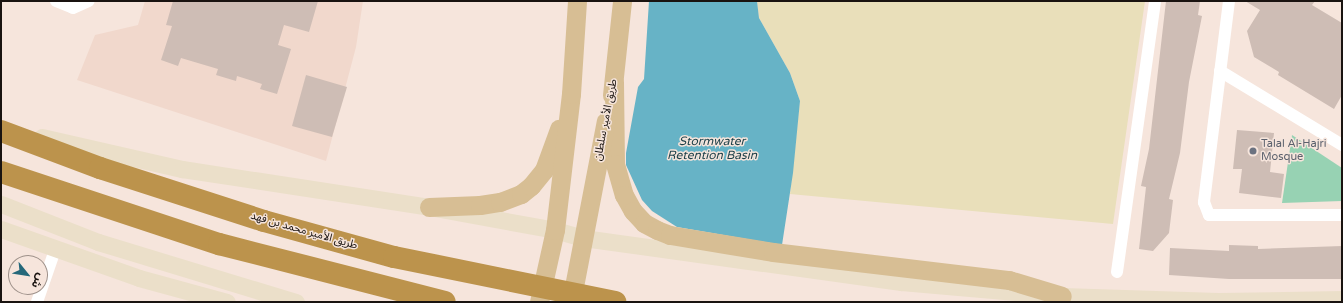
<!DOCTYPE html>
<html>
<head>
<meta charset="utf-8">
<style>
  body { margin:0 }
  #map { position:relative; width:1343px; height:303px; overflow:hidden; background:#f6e5dc; font-family:"Varela Round","Noto Sans Arabic",sans-serif }
  div>[style] { position:absolute }
  [style*='--x'] { left:calc(var(--x)*1px); top:calc(var(--y)*1px); width:calc(var(--w)*1px); rotate:calc(var(--a)*1deg) }
  .built>* { inset:0; background:#f1d8cc }
  .green>* { inset:0; background:#97d2b3 }
  .sand>* { inset:0; background:#e9dfba }
  .water>* { inset:0; background:#67b3c6 }
  .building>* { inset:0; background:#cebdb5 }
  .street>* { height:12px; margin:-6px; padding:0 6px; transform-origin:6px; border-radius:6px; background:#fff }
  .secondary>* { height:17px; margin:-8.5px; padding:0 8.5px; transform-origin:8.5px; border-radius:8.5px; background:#ebdfc9 }
  .primary>* { height:19px; margin:-9.5px; padding:0 9.5px; transform-origin:9.5px; border-radius:9.5px; background:#d7be94 }
  .highway>* { height:22px; margin:-11px; padding:0 11px; transform-origin:11px; border-radius:11px; background:#bc934c }
  .dots>* { width:11px; height:11px; translate:-50% -50%; box-sizing:border-box; border:2px solid #f6e5dc; border-radius:50% }
  span { translate:-50% -50%; white-space:nowrap; text-align:center; line-height:1.15; -webkit-text-stroke:3px #f6e5dc; paint-order:stroke }
  .street-label { font-size:11px; color:#191310 }
  .worship-label { font-size:11px; color:#5b616d }
  .left { translate:0 -50%; text-align:left }
  .water-label { font-size:12px; color:#1b3f48; font-style:italic }
  .frame { position:absolute; inset:0; border:2px solid #191310; pointer-events:none }
  .north { position:absolute; left:8px; top:255px; width:40px; height:40px; box-sizing:border-box; background:#f6e5dc; border:1px solid #9e918a; border-radius:50%; rotate:120deg; font-size:11px; font-weight:700; line-height:16px; text-align:center; color:#191310 }
  .north::after { content:''; display:block; margin:auto; width:14px; height:18px; background:#25687a; clip-path:polygon(50% 0,100% 100%,50% 72%,0 100%) }
</style>
</head>
<body>
<div id="map">
  <div class="built">
    <div style="clip-path:polygon(145px 1px,363px 1px,356px 47px,326px 161px,77px 80px,95px 35px,138px 25px)"></div>
  </div>
  <div class="green">
    <div style="clip-path:polygon(1292px 135px,1342px 168px,1342px 201px,1282px 203px)"></div>
  </div>
  <div class="sand">
    <div style="clip-path:polygon(757px 1px,1145px 1px,1113px 224px,790px 194px,800px 101px,790px 73px,759px 18px)"></div>
  </div>
  <div class="water">
    <div style="clip-path:polygon(649px 1px,757px 1px,759px 18px,790px 73px,800px 101px,793px 173px,782px 245px,677px 227px,652px 211px,642px 200px,626px 165px,626px 153px,638px 87px,644px 79px)"></div>
  </div>
  <div class="building">
    <div style="clip-path:polygon(173px 1px,318px 1px,309px 32px,284px 25px,278px 45px,291px 49px,277px 94px,260px 89px,262px 84px,237px 76px,236px 81px,216px 75px,218px 69px,181px 58px,178px 66px,161px 60px,172px 26px,166px 25px)"></div>
    <div style="clip-path:polygon(1166px 1px,1200px 1px,1198px 15px,1202px 16px,1189px 82px,1180px 153px,1169px 199px,1173px 200px,1169px 233px,1153px 251px,1139px 249px,1146px 187px,1141px 186px,1149px 149px)"></div>
    <div style="clip-path:polygon(1245px 1px,1315px 1px,1312px 5px,1342px 23px,1342px 95px,1334px 109px,1278px 75px,1279px 72px,1254px 57px,1247px 31px,1260px 10px)"></div>
    <div style="clip-path:polygon(306px 75px,347px 87px,332px 137px,292px 126px)"></div>
    <div style="clip-path:polygon(1237px 130px,1274px 133px,1270px 172px,1284px 174px,1281px 198px,1239px 193px,1242px 169px,1233px 169px)"></div>
    <div style="clip-path:polygon(1229px 245px,1258px 246px,1258px 249px,1342px 246px,1342px 279px,1229px 279px,1169px 275px,1170px 248px,1229px 251px)"></div>
  </div>
  <div class="street">
    <div style="--x:56;--y:1;--w:18;--a:22"></div>
    <div style="--x:73;--y:8;--w:17;--a:-24"></div>
    <div style="--x:1229;--y:1;--w:203;--a:97.1"></div>
    <div style="--x:1204;--y:202;--w:14;--a:69"></div>
    <div style="--x:1209;--y:215;--w:133;--a:0"></div>
    <div style="--x:1220;--y:71;--w:143;--a:31.2"></div>
    <div style="--x:1117;--y:272;--w:274;--a:-82"></div>
    <div style="--x:37;--y:302;--w:55;--a:-70.9"></div>
  </div>
  <div class="secondary">
    <div style="--x:42;--y:137;--w:144;--a:12.9"></div>
    <div style="--x:182;--y:169;--w:250;--a:8.7"></div>
    <div style="--x:429;--y:207;--w:128;--a:10.3"></div>
    <div style="--x:555;--y:230;--w:29;--a:16"></div>
    <div style="--x:583;--y:238;--w:321;--a:7.9"></div>
    <div style="--x:901;--y:282;--w:162;--a:5"></div>
    <div style="--x:1062;--y:296;--w:156;--a:1.8"></div>
    <div style="--x:1218;--y:301;--w:124;--a:-0.9"></div>
    <div style="--x:1;--y:204;--w:104;--a:21.4"></div>
    <div style="--x:98;--y:242;--w:207;--a:16.9"></div>
    <div style="--x:1;--y:229;--w:146;--a:19.5"></div>
    <div style="--x:139;--y:278;--w:91;--a:15.3"></div>
  </div>
  <div class="primary">
    <div style="--x:614;--y:82;--w:82;--a:89.3"></div>
    <div style="--x:615;--y:164;--w:32;--a:74"></div>
    <div style="--x:624;--y:195;--w:18;--a:61"></div>
    <div style="--x:633;--y:211;--w:16;--a:47"></div>
    <div style="--x:644;--y:223;--w:15;--a:28"></div>
    <div style="--x:657;--y:230;--w:14;--a:21"></div>
    <div style="--x:670;--y:235;--w:104;--a:9.4"></div>
    <div style="--x:773;--y:252;--w:238;--a:6.8"></div>
    <div style="--x:1009;--y:280;--w:55;--a:16.8"></div>
    <div style="--x:612;--y:95;--w:95;--a:-83.9"></div>
    <div style="--x:429;--y:207;--w:51;--a:-2.2"></div>
    <div style="--x:480;--y:205;--w:20;--a:-9"></div>
    <div style="--x:500;--y:202;--w:22;--a:-21"></div>
    <div style="--x:521;--y:194;--w:13;--a:-39"></div>
    <div style="--x:531;--y:186;--w:21;--a:-51"></div>
    <div style="--x:544;--y:170;--w:44;--a:-69.9"></div>
    <div style="--x:539;--y:302;--w:74;--a:-77.5"></div>
    <div style="--x:555;--y:230;--w:137;--a:-83.3"></div>
    <div style="--x:571;--y:94;--w:93;--a:-86.3"></div>
    <div style="--x:571;--y:302;--w:184;--a:-79.1"></div>
  </div>
  <div class="highway">
    <div style="--x:1;--y:131;--w:106;--a:20.5"></div>
    <div style="--x:100;--y:168;--w:172;--a:17.9"></div>
    <div style="--x:264;--y:221;--w:135;--a:15.5"></div>
    <div style="--x:394;--y:257;--w:226;--a:11.5"></div>
    <div style="--x:1;--y:172;--w:230;--a:18.3"></div>
    <div style="--x:219;--y:244;--w:233;--a:14.4"></div>
  </div>
  <div class="dots">
    <div style="left:1253px;top:151px;background:#6b7280"></div>
  </div>
  <div class="street-label">
    <span style="left:606px;top:120px;rotate:-79deg">طريق الأمير سلطان</span>
    <span style="left:304px;top:231px;rotate:16deg">طريق الأمير محمد بن فهد</span>
  </div>
  <div class="worship-label">
    <span class="left" style="left:1261px;top:151px">Talal Al-Hajri<br>Mosque</span>
  </div>
  <div class="water-label">
    <span style="left:712px;top:149px">Stormwater<br>Retention Basin</span>
  </div>
  <div class="frame"></div>
  <div class="north">ش</div>
</div>
</body>
</html>
